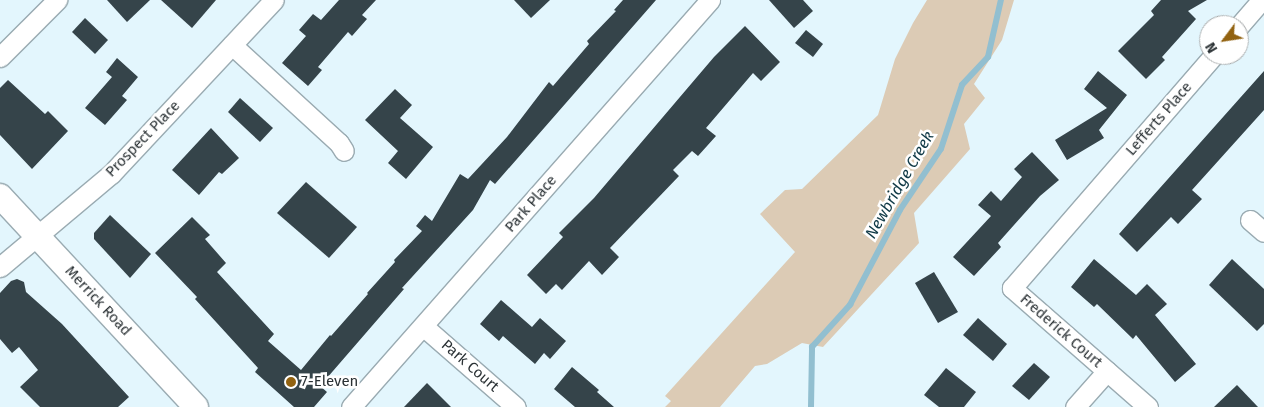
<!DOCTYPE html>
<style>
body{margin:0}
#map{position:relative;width:1264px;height:407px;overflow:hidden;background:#e3f6fd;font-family:"Fira Sans",sans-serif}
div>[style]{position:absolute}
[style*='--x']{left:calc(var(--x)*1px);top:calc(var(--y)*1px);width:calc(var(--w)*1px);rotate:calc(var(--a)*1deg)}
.green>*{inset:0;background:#dccbb5}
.stream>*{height:5.5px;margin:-2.75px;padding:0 2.75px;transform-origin:2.75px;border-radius:2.75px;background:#92bfd0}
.building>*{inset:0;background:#35444a}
.roads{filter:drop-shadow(1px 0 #9aabb2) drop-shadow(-1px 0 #9aabb2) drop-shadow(0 1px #9aabb2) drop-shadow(0 -1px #9aabb2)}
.minor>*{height:19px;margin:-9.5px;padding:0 9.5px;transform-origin:9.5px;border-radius:9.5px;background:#fff}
.major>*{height:24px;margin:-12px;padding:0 12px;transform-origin:12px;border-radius:12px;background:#fff}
.dots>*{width:14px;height:14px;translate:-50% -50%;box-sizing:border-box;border:2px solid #fff;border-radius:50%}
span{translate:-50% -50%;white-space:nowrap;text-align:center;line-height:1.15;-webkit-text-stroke:5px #fff;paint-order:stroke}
.street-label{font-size:15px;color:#2a3134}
.poi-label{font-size:15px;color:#2a3134}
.left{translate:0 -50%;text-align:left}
.water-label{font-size:16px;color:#0f3946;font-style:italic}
.north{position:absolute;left:1199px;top:15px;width:50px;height:50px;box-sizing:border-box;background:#fff;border:1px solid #aaadae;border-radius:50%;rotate:239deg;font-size:14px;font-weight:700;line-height:20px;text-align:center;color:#2a3134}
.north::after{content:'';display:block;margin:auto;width:18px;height:22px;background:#926210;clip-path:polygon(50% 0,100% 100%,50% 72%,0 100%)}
</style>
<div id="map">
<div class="green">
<div style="clip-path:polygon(927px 0,1014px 0,1002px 40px,974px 84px,985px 98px,964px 124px,970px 149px,914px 213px,919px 243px,823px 347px,802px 343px,767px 364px,755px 366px,720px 407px,665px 407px,671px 401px,665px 396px,795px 252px,760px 214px,785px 190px,802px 189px,878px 115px,895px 59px,913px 23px)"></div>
</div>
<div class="stream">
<div style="--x:811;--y:407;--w:60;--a:-89"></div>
<div style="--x:812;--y:347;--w:57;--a:-47.9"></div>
<div style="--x:850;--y:305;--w:107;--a:-62.2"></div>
<div style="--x:900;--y:210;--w:73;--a:-56.1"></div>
<div style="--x:941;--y:149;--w:67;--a:-71.8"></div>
<div style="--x:962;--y:85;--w:38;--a:-47"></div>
<div style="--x:988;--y:57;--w:58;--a:-77.2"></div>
</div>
<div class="building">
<div style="clip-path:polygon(107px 0,150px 0,127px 22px)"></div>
<div style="clip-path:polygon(161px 0,216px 0,192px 28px)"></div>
<div style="clip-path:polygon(339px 0,376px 0,362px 15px,367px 19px,352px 36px,348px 32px,318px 67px,322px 70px,308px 86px,282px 63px,306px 36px,299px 30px,313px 14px,321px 20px)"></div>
<div style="clip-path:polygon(514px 0,550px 0,531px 18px)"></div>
<div style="clip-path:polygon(623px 0,656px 0,495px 184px,490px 180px,473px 210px,402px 288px,404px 289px,320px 386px,327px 392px,314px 407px,294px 407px,255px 372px,258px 368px,195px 299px,197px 297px,155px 253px,192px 217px,210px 235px,205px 239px,226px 263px,217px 272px,274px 334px,268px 341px,301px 370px,330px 335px,331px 336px,368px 294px,367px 293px,395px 262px,394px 260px,422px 231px,416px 226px,425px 215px,432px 221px,460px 174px,468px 179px,507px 137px,549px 82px,553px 86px,589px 44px,587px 41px,616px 11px,614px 10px)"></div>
<div style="clip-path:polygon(769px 0,803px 0,813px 11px,794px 28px)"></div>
<div style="clip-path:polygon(1161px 0,1207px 0,1188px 11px,1196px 19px,1162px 57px,1165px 60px,1146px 79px,1118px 51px,1154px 15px,1151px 11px)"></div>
<div style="clip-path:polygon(85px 18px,108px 40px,95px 54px,72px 32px)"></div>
<div style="clip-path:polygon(745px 26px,780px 62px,761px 81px,753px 73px,706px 128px,716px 136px,698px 156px,692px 151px,673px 170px,679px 176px,610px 248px,619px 257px,602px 275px,589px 261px,562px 290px,556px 284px,546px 294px,527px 275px,563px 237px,559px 233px,594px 198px,714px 57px)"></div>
<div style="clip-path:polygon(806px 30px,823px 44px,813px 57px,795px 43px)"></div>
<div style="clip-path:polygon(117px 58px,138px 77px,122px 96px,127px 100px,105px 125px,85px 108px,112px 77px,106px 72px)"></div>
<div style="clip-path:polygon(1098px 71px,1127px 95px,1099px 130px,1104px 138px,1067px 160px,1055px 140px,1107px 108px,1084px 89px)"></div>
<div style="clip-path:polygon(1264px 71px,1264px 110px,1192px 190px,1202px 199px,1178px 224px,1171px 217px,1137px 252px,1119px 234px)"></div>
<div style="clip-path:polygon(8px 80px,45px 114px,48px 111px,68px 131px,32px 169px,0 135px,0 88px)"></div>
<div style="clip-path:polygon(395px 89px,412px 105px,400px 118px,433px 147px,406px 179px,388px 163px,398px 151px,365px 120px)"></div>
<div style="clip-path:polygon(240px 98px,273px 128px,260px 142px,228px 112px)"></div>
<div style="clip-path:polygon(211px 128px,239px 158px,222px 174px,219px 172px,199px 195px,172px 170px)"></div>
<div style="clip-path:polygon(1032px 152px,1059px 180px,1040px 196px,998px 243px,1001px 247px,974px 276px,953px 257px,991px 216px,978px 205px,991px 191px,1001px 201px,1022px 177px,1014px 169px)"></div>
<div style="clip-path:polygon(306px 182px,357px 227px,329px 258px,277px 213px)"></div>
<div style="clip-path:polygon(110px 215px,151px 254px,130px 278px,94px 239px,94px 233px)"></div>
<div style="clip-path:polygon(1094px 259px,1136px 295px,1147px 284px,1167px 304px,1155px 315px,1196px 364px,1175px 382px,1136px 335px,1133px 339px,1097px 304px,1094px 307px,1071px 287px)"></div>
<div style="clip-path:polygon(1232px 259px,1264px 289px,1264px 324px,1257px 331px,1209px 285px)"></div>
<div style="clip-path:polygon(934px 272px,958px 312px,938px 323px,915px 283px)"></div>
<div style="clip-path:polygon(17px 279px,24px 282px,26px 292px,62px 324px,129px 397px,118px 407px,40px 407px,20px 387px,38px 370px,19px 347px,12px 353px,0 339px,0 293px,11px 281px)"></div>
<div style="clip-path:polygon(501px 300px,532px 327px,540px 318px,566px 341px,550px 359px,544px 353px,535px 364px,503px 336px,499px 341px,480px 324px)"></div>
<div style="clip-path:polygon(978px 318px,1007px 344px,993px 361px,963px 335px)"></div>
<div style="clip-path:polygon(1034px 363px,1050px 377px,1029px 400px,1012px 386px)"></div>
<div style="clip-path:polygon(572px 367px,599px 390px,597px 392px,614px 407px,575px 407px,554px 389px)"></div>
<div style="clip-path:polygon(946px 368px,976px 392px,964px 407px,939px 407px,924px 395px)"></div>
<div style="clip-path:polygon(427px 383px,451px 407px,404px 407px)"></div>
<div style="clip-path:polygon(1237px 385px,1258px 407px,1214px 407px)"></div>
</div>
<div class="roads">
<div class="minor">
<div style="--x:1239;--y:26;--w:35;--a:-49"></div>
<div style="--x:232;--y:45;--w:145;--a:42.5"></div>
<div style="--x:339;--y:143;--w:9;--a:58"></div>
<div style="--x:0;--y:57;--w:81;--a:-45"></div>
<div style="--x:1250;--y:220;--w:18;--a:41"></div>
<div style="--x:0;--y:267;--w:145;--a:-40"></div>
<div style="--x:111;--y:174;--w:238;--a:-46.9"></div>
<div style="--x:423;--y:326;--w:123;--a:41.1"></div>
<div style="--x:351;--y:407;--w:543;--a:-48.59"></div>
<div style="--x:1075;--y:407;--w:48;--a:-48.4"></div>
<div style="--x:1148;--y:407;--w:181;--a:-138.8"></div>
<div style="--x:1012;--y:288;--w:308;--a:-49.1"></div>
</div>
<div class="major">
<div style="--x:0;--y:196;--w:288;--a:47.1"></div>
</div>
</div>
<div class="dots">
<div style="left:291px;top:382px;background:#926210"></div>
</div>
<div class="street-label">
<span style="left:1159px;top:119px;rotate:-49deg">Lefferts Place</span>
<span style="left:143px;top:139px;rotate:-46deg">Prospect Place</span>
<span style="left:531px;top:204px;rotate:-49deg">Park Place</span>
<span style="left:98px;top:301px;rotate:47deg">Merrick Road</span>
<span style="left:1061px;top:331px;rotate:41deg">Frederick Court</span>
<span style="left:470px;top:366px;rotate:41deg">Park Court</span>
</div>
<div class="poi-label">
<span class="left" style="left:301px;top:382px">7-Eleven</span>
</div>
<div class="water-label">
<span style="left:900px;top:185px;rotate:-60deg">Newbridge Creek</span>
</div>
<div class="north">N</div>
</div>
